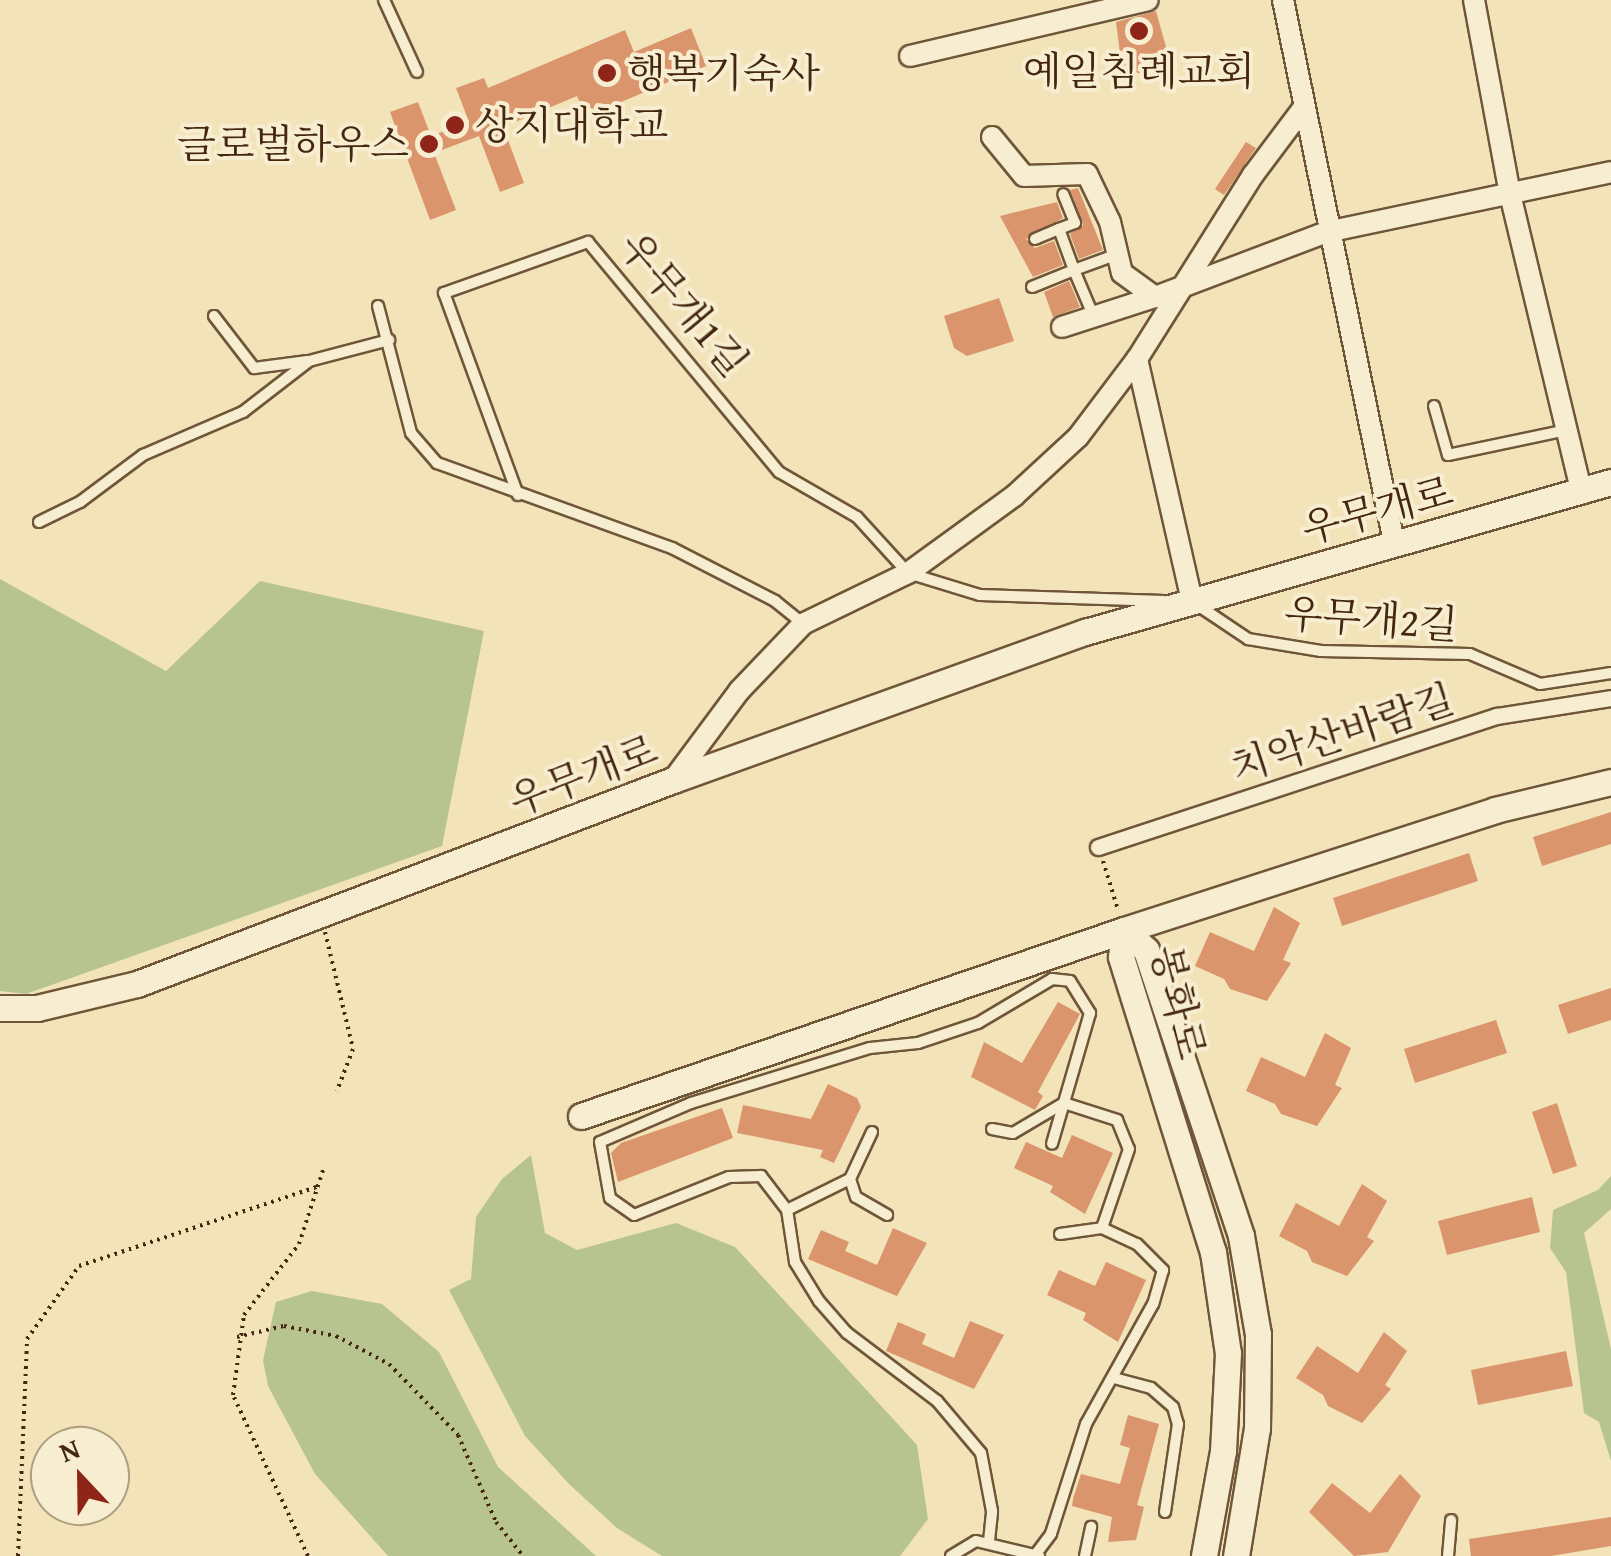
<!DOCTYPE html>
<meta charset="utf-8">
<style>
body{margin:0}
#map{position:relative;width:1611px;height:1556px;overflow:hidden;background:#f2e3b8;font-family:"Gentium Book Plus","Noto Serif KR",serif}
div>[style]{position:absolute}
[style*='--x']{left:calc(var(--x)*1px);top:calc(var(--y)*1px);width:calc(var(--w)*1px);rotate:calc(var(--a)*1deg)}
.green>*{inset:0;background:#b8c490}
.building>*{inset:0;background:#db956c}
.path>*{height:4px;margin-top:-2px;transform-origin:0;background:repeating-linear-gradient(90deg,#45270f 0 2.5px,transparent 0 7.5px)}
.roads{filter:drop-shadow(2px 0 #705639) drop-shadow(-2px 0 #705639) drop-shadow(0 2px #705639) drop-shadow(0 -2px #705639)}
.service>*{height:10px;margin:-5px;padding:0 5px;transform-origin:5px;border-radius:5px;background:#f7edd1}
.pedestrian>*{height:15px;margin:-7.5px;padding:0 7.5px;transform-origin:7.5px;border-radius:7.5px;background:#f7edd1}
.minor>*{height:20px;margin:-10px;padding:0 10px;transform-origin:10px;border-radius:10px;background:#f7edd1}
.tertiary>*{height:25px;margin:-12.5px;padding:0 12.5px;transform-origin:12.5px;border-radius:12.5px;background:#f7edd1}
.dots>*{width:28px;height:28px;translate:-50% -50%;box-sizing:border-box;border:5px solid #f7edd1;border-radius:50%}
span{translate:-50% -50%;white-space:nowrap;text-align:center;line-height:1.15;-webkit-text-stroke:8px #f7edd1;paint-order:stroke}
.poi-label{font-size:40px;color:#45270f}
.left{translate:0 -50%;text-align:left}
.right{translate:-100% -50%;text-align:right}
.street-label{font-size:40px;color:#45270f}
.north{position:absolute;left:30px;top:1426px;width:100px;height:100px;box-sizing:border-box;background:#f7edd1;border:2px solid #b09e83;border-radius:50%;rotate:338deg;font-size:28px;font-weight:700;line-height:40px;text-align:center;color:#45270f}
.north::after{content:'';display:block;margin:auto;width:35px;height:45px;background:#8f2418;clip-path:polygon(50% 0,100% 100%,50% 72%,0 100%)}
</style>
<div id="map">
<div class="green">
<div style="clip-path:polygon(0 579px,166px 671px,260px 581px,484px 631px,442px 846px,26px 994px,0 991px)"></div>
<div style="clip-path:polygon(531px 1155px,545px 1233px,577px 1250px,676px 1223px,735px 1247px,917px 1445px,928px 1519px,900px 1556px,662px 1556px,617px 1528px,570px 1485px,525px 1436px,449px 1290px,471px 1279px,476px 1217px,502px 1179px)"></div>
<div style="clip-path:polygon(1611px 1176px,1611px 1209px,1584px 1233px,1611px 1349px,1611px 1461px,1599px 1422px,1584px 1413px,1566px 1272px,1550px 1248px,1553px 1210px,1598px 1190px)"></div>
<div style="clip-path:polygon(312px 1291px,382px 1304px,439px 1352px,498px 1467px,596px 1556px,388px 1556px,315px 1474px,268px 1386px,263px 1360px,276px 1302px)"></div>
</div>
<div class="building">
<div style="clip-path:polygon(1156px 11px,1166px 47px,1162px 67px,1142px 74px,1122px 68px,1116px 22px)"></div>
<div style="clip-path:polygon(691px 28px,706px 66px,586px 117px,577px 96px,503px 127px,524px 183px,500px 192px,479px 136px,434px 153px,456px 210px,430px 220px,390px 112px,418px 102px,431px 136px,469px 122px,456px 88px,484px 78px,488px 88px,625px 30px,634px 52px)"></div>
<div style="clip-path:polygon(1246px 142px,1256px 148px,1224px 195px,1215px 189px)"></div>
<div style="clip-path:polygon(1078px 188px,1103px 250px,1079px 259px,1070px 234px,1083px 225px,1070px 190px)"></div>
<div style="clip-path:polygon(1057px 202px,1063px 218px,1026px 239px,1035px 248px,1054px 241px,1063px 265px,1033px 277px,1000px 216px)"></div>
<div style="clip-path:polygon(1069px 281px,1080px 307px,1053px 317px,1044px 292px)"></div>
<div style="clip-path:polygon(999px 298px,1014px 341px,967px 356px,954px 348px,944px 316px)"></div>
<div style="clip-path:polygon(1611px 812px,1611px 844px,1542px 866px,1533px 837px)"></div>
<div style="clip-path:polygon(1469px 853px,1478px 881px,1342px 926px,1333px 898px)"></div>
<div style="clip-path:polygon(1274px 907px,1300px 923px,1283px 960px,1291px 963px,1267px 1001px,1230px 989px,1224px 979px,1195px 966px,1210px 932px,1254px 951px)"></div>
<div style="clip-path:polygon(1611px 988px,1611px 1020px,1568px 1034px,1558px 1005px)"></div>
<div style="clip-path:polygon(1058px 1002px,1080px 1014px,1038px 1092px,1043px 1096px,1035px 1110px,971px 1077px,984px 1042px,1022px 1063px)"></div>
<div style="clip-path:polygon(1496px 1020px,1507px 1053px,1415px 1083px,1404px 1049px)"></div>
<div style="clip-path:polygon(1325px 1033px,1351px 1048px,1335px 1085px,1342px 1088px,1317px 1126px,1281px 1114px,1275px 1104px,1246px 1091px,1261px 1057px,1305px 1077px)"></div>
<div style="clip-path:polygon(828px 1084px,857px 1098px,861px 1107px,834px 1163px,820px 1157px,823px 1150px,737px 1133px,743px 1105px,811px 1119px)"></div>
<div style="clip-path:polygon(1557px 1103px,1577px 1166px,1553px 1174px,1532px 1112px)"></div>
<div style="clip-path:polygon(722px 1108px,733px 1138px,618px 1182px,611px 1153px,621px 1143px)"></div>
<div style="clip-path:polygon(1072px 1135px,1113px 1153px,1085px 1214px,1050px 1192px,1053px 1186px,1014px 1168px,1026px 1142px,1062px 1158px)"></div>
<div style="clip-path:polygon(1362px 1184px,1387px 1201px,1367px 1237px,1374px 1241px,1347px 1276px,1312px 1262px,1307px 1251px,1279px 1236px,1296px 1203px,1339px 1226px)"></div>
<div style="clip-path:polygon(1532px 1197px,1540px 1232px,1447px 1255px,1438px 1221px)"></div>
<div style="clip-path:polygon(893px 1228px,927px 1243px,897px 1296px,808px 1259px,821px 1230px,849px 1242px,845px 1251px,877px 1265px)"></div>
<div style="clip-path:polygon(1106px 1262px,1146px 1280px,1118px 1342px,1083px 1320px,1086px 1313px,1047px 1295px,1059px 1270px,1095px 1286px)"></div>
<div style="clip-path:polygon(970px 1321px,1004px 1335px,974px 1389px,886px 1351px,898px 1322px,926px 1334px,922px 1344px,954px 1358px)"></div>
<div style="clip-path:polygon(1384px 1332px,1407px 1351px,1385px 1385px,1391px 1389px,1362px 1423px,1328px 1406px,1323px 1395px,1296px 1378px,1317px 1346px,1358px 1373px)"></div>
<div style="clip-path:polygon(1566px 1351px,1573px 1386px,1478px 1405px,1471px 1370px)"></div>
<div style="clip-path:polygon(1128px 1415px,1159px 1424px,1137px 1505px,1144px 1507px,1136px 1540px,1108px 1542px,1112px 1517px,1072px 1506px,1073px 1499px,1081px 1474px,1120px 1484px,1130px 1448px,1120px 1445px)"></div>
<div style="clip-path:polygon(1400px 1474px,1421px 1496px,1388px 1552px,1354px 1556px,1309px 1512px,1332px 1483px,1370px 1513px)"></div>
<div style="clip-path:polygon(1611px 1517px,1611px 1546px,1551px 1556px,1471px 1556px,1469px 1539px)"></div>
</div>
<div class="path">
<div style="--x:1103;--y:861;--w:51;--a:73"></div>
<div style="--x:325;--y:932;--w:120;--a:76.5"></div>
<div style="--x:353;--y:1049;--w:45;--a:110.9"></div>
<div style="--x:237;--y:1337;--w:48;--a:-13.2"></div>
<div style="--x:284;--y:1326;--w:53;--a:10.9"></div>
<div style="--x:336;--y:1336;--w:60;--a:27.8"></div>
<div style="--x:389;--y:1364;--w:99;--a:45.8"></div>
<div style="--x:458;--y:1435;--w:95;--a:66.4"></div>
<div style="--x:496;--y:1522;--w:43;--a:51.5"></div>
<div style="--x:18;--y:1556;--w:217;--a:-87.6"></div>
<div style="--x:27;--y:1339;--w:90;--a:-54.5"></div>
<div style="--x:79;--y:1266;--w:251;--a:-18.4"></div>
<div style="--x:308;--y:1556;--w:178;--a:-115"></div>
<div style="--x:233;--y:1395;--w:81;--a:-82.2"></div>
<div style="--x:244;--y:1315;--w:90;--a:-52.2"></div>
<div style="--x:299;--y:1244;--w:78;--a:-72"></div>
</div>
<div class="roads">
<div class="service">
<div style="--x:384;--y:0;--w:79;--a:65.4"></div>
<div style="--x:1059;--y:229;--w:17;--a:-21"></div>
<div style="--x:1075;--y:223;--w:31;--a:-112"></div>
<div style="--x:1035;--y:239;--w:26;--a:-23"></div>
<div style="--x:1059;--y:229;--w:44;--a:69.9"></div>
<div style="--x:1074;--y:270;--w:38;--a:-20"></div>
<div style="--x:1032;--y:287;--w:45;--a:-22"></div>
<div style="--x:1074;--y:270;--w:49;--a:67.1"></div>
<div style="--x:378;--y:306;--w:131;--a:75.4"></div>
<div style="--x:411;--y:433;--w:40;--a:49"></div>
<div style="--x:437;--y:463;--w:250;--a:19.9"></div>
<div style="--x:672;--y:548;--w:116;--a:27.2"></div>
<div style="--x:775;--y:601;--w:36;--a:39"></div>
<div style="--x:214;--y:316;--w:66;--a:52.4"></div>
<div style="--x:254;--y:368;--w:54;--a:-7.4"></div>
<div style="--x:1434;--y:406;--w:51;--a:74.1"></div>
<div style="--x:1448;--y:455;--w:122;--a:-11.9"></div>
<div style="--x:518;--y:495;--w:215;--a:-110.1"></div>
<div style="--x:444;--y:293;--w:153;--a:-19.5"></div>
<div style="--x:588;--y:242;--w:299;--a:50.3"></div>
<div style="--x:779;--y:472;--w:90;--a:30"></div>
<div style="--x:857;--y:517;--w:76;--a:47.7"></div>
<div style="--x:908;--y:573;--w:75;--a:17"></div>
<div style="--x:980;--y:595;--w:184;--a:1.9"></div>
<div style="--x:39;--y:522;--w:46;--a:-26"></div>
<div style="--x:80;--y:502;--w:79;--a:-36.7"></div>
<div style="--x:143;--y:455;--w:109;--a:-23.3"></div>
<div style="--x:243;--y:412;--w:83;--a:-37.7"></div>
<div style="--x:309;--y:361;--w:83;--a:-14.7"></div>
<div style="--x:1196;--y:604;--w:63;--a:33.9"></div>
<div style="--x:1248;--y:639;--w:74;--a:9.3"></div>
<div style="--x:1321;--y:651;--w:149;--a:1.2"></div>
<div style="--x:1470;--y:654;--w:76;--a:23.2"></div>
<div style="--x:1540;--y:684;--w:72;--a:-8.8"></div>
<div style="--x:992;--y:1129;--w:21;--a:11"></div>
<div style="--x:1013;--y:1133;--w:59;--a:-30.5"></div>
<div style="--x:1064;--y:1103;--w:56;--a:17.8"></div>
<div style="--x:1117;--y:1120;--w:31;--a:68"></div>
<div style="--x:1129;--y:1149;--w:83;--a:108.9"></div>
<div style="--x:1102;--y:1228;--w:38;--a:25"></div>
<div style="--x:1137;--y:1244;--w:37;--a:45"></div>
<div style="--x:1163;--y:1270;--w:35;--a:106"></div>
<div style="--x:1153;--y:1304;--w:137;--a:119.2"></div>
<div style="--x:1086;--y:1424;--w:115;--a:107.7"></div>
<div style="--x:1051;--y:1534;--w:26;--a:127"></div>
<div style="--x:850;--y:1179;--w:19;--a:72"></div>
<div style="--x:856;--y:1197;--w:36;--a:30"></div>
<div style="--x:787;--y:1210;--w:70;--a:-26.2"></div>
<div style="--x:850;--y:1179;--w:52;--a:-64.9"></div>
<div style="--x:1060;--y:1234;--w:42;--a:-8.1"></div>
<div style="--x:1114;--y:1378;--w:38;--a:15"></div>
<div style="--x:1151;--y:1388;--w:29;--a:41"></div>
<div style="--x:1173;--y:1407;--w:18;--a:74"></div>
<div style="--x:1178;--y:1424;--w:89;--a:98.4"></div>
<div style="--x:989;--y:1541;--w:30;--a:-84"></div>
<div style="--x:992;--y:1511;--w:59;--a:-100.7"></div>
<div style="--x:981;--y:1453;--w:68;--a:-130.2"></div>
<div style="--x:937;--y:1401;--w:113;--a:-142.9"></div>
<div style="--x:847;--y:1333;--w:43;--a:-131.2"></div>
<div style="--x:819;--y:1301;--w:46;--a:-121.6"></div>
<div style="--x:795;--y:1262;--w:53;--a:-98.7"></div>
<div style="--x:787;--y:1210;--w:43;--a:-127.4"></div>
<div style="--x:761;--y:1176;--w:32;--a:178"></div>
<div style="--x:729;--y:1177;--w:102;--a:158.2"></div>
<div style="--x:634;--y:1215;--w:29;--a:-145"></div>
<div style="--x:610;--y:1198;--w:57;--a:-100.1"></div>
<div style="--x:600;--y:1142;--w:99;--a:-23.2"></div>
<div style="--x:691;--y:1103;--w:187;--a:-17.1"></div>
<div style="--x:870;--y:1048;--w:48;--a:-5.9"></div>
<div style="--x:918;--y:1043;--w:63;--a:-18.4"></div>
<div style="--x:978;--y:1023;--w:86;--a:-30.7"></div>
<div style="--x:1052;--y:979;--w:18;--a:6"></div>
<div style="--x:1070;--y:981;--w:38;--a:58"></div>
<div style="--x:1090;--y:1013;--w:136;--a:106.2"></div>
<div style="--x:951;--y:1556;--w:29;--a:-31"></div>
<div style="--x:976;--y:1541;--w:65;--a:13.4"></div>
<div style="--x:1085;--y:1556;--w:30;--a:-78"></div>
<div style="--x:1448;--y:1556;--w:36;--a:-85"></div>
</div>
<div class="pedestrian">
<div style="--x:1098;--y:847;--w:420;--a:-18.2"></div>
<div style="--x:1497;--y:716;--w:115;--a:-9"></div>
</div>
<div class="minor">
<div style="--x:1283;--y:0;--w:553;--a:78.43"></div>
<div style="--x:1474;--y:0;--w:197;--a:79.5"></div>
<div style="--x:1510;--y:194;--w:308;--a:76.5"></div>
<div style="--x:910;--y:56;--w:244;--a:-13.2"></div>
<div style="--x:992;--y:137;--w:50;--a:50.6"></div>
<div style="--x:1024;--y:176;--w:63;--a:-1.8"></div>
<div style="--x:1087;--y:174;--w:53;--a:64.4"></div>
<div style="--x:1110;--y:222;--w:52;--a:76.8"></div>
<div style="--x:1122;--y:273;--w:41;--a:36"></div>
<div style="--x:1155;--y:297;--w:184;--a:-20.7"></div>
<div style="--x:1327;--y:232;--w:290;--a:-11.9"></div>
<div style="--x:1062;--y:327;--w:98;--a:-17.9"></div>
<div style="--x:1137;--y:359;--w:249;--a:77.2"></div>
<div style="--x:673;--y:780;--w:111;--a:-53.4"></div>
<div style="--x:739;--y:691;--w:93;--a:-46.3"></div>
<div style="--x:803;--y:624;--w:117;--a:-25.9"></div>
<div style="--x:908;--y:573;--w:131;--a:-36"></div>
<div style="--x:1014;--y:496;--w:87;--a:-42.7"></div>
<div style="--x:1078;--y:437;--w:98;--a:-52.9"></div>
<div style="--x:1137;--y:359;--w:218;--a:-57.8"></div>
<div style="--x:1253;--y:175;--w:85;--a:-53.1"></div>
</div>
<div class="tertiary">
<div style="--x:1124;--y:930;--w:30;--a:42"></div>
<div style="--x:1146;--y:950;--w:301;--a:71.6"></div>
<div style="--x:1241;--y:1236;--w:99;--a:80.2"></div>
<div style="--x:1258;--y:1334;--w:94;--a:90.6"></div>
<div style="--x:1257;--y:1428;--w:130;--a:99.3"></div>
<div style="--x:1124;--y:930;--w:27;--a:96"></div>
<div style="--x:1121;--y:957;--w:309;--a:72.7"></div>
<div style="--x:1213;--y:1252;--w:102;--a:81.6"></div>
<div style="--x:1228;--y:1353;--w:98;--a:92.9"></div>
<div style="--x:1223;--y:1451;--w:107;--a:100.3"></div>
<div style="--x:0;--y:1008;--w:37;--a:0"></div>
<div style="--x:37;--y:1008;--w:103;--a:-13.5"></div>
<div style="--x:137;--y:984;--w:574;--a:-20.84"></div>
<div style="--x:673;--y:780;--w:438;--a:-19.8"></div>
<div style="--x:1085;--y:632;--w:547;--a:-15.92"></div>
<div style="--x:581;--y:1116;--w:574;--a:-18.91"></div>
<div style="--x:1124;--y:930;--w:390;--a:-17.9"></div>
<div style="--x:1495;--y:810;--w:119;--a:-13.6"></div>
</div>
</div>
<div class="dots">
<div style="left:1139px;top:31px;background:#8f2418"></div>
<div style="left:607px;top:73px;background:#8f2418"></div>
<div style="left:455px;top:125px;background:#8f2418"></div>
<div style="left:429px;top:144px;background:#8f2418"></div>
</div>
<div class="poi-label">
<span style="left:1139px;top:71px">예일침례교회</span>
<span class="left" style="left:627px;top:73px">행복기숙사</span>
<span class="left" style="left:475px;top:125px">상지대학교</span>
<span class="right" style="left:409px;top:144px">글로벌하우스</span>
</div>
<div class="street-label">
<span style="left:684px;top:304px;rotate:50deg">우무개1길</span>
<span style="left:1377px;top:510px;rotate:-15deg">우무개로</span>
<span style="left:1371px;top:619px;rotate:4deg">우무개2길</span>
<span style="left:1342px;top:733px;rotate:-18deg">치악산바람길</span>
<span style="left:583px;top:775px;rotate:-21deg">우무개로</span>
<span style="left:1179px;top:1002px;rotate:76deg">봉화로</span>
</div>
<div class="north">N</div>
</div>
